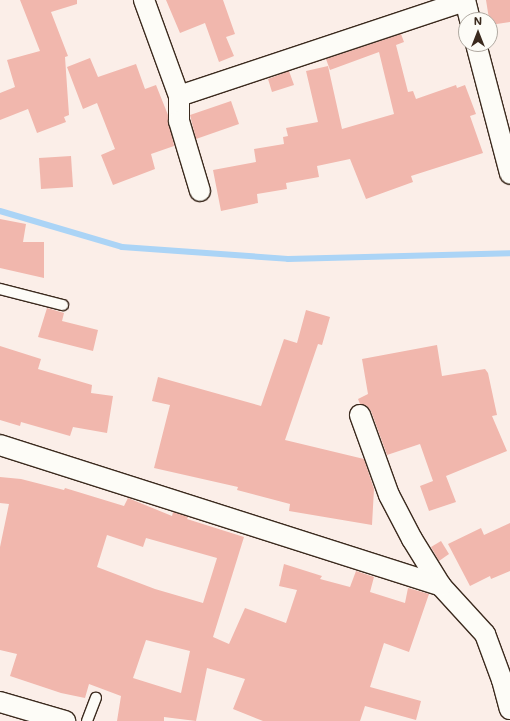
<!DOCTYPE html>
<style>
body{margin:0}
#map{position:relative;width:510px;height:721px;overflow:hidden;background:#fbeee8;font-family:Mali,sans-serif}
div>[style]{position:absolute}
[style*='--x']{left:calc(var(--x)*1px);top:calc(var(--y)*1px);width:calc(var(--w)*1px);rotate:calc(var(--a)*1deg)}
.stream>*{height:6px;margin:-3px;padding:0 3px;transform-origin:3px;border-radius:3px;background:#abd4f6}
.building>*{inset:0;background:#f1b7ad}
.roads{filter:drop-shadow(1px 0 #3b2a1e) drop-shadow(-1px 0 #3b2a1e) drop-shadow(0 1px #3b2a1e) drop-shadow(0 -1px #3b2a1e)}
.service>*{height:10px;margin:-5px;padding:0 5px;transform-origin:5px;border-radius:5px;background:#fdfcf7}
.minor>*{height:20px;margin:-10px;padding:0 10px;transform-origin:10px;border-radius:10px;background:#fdfcf7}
span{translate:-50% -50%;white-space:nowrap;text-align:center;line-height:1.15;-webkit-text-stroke:4px #fdfcf7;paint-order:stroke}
.north{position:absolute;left:458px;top:12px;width:40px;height:40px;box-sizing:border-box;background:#fdfcf7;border:1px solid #afa8a0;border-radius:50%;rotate:0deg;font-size:11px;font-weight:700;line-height:16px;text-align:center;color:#3b2a1e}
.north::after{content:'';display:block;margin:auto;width:14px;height:18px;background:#3b2a1e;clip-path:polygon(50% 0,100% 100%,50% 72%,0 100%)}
</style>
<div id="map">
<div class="stream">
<div style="--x:0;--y:211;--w:127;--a:16.4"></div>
<div style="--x:122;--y:247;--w:166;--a:4.1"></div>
<div style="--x:288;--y:259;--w:222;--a:-1.5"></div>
</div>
<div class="building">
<div style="clip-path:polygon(20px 0,77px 0,77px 4px,51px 12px,68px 56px,65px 57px,69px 115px,64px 117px,66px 122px,37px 133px,28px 109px,0 120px,0 93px,15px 87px,7px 60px,40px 51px)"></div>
<div style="clip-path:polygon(166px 0,223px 0,235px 34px,226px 37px,234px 56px,219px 62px,205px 23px,180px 33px)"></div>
<div style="clip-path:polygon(486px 0,510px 0,510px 22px,490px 25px)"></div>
<div style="clip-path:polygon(401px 34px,404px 42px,396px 45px,408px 92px,413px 91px,416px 99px,456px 85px,457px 88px,465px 85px,476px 114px,470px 116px,483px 153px,411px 176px,413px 182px,366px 199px,350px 159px,317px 166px,319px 177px,286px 183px,287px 189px,257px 194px,258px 203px,221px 211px,213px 170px,256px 162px,254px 149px,284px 144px,283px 137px,288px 136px,286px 128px,318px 122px,306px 71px,328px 66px,342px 129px,394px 114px,379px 52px,330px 70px,326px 59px)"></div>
<div style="clip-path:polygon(90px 58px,98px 77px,136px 64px,145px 89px,156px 85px,168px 115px,174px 146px,151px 154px,155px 169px,113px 185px,101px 155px,115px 149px,97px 103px,83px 109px,67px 67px)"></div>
<div style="clip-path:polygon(289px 71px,294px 85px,272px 92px,268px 79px)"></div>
<div style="clip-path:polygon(231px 101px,239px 124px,196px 139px,190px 115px)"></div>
<div style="clip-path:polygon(71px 156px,73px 187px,41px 189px,39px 158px)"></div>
<div style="clip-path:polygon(0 219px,26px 224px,23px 242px,44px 242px,44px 278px,0 268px)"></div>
<div style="clip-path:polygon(47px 308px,64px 313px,62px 321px,98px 330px,93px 351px,38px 337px)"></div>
<div style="clip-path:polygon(306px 310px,330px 317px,322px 345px,318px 344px,285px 440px,364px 459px,374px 489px,372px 525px,289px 511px,290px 504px,237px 490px,238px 487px,154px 468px,170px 405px,152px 401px,158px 377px,261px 406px,284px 339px,297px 343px)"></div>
<div style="clip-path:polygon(437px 345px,442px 376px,485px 369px,488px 373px,497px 415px,492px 416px,507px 451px,446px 476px,456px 502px,429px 511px,420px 486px,433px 481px,420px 444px,387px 455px,371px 411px,367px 406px,360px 404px,358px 399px,368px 394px,362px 359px)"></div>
<div style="clip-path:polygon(0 346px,41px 359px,38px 369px,92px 385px,91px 393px,113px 396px,107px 433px,73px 427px,70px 436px,21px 422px,20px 426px,0 420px)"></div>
<div style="clip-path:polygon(evenodd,0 477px,21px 479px,64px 490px,65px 488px,124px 506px,128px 498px,172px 516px,173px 512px,188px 517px,187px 519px,244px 537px,213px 637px,229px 644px,245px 608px,286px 623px,297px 590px,279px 586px,284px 564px,322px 576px,320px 579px,350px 587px,356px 571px,374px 577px,370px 592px,405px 603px,408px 588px,429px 594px,409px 652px,384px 643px,370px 687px,421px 701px,416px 720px,365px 706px,360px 721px,263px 721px,233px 709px,245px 679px,207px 668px,196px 721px,164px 717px,164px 721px,117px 721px,121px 696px,89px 684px,85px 698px,61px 693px,10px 676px,17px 654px,0 650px,0 547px,9px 504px,0 503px,0 477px,107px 535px,143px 547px,146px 538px,217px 558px,203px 603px,155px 589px,97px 567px,107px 535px,0 477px,146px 640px,190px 651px,181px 693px,133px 678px,146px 640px)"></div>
<div style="clip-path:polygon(510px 523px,510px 571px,491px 579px,490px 576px,470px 586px,448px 544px,481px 528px,484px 535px)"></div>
<div style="clip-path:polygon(441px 541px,449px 554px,439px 561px,431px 547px)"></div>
</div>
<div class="roads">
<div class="service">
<div style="--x:0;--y:289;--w:65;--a:14.3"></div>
<div style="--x:87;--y:721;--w:25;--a:-69"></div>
</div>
<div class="minor">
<div style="--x:144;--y:0;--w:102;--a:70"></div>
<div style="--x:179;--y:96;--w:301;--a:-18.4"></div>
<div style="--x:465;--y:0;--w:21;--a:76"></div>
<div style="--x:476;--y:44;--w:134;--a:75.3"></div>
<div style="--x:179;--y:96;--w:25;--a:90"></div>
<div style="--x:179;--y:121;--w:73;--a:73.3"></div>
<div style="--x:360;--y:415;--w:85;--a:70.1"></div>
<div style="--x:389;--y:495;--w:50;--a:62.4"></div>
<div style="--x:412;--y:539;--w:55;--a:58.3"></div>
<div style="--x:441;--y:586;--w:65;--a:47.5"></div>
<div style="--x:485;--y:634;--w:49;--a:69.7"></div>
<div style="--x:502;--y:680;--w:30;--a:75"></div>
<div style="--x:0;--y:445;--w:463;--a:17.7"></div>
<div style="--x:0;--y:702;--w:68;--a:16.3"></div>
</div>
</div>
<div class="north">N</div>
</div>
